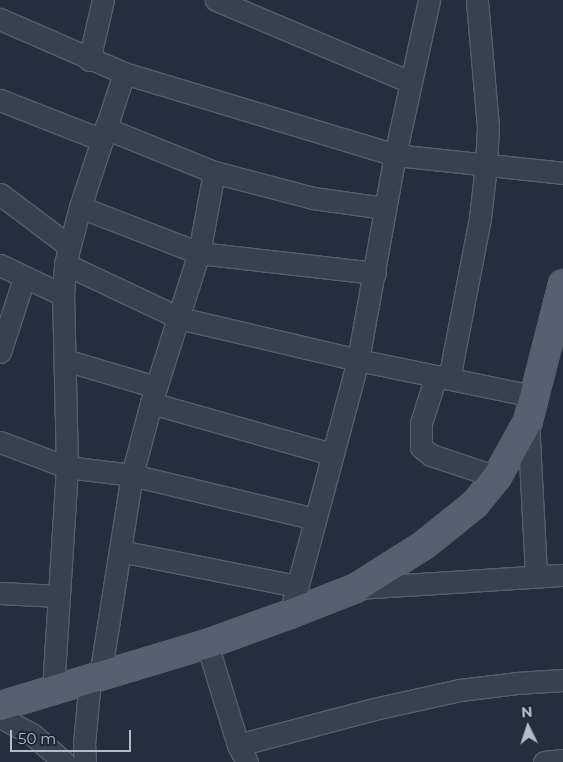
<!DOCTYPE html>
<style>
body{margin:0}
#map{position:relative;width:563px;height:762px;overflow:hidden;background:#242f3e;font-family:Montserrat,sans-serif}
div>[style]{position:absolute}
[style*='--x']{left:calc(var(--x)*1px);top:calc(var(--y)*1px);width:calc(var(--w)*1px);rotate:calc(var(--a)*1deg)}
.roads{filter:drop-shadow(1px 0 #565f6c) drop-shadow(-1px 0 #565f6c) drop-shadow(0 1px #565f6c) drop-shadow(0 -1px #565f6c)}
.minor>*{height:21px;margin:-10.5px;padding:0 10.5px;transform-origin:10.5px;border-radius:10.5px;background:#38414e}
.major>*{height:28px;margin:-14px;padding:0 14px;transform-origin:14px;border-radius:14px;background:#56606e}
span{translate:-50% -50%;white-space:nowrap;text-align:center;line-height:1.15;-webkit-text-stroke:5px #1d2633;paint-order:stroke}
.north{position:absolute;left:503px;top:702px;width:50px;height:50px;-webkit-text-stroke:4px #1d2633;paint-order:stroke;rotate:356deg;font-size:14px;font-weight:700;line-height:20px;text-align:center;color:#b4bcc9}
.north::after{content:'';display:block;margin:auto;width:18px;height:22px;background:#b4bcc9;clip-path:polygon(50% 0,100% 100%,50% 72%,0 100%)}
.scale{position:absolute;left:10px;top:730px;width:121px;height:22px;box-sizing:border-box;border:2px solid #b4bcc9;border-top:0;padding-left:6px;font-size:15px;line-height:18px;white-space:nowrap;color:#b4bcc9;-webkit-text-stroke:4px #1d2633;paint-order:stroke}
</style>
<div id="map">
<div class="roads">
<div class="minor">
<div style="--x:216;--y:0;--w:211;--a:22.9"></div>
<div style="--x:0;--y:19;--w:135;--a:23.5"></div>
<div style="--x:124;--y:73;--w:283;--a:16.8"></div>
<div style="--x:395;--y:155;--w:169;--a:6.1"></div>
<div style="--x:89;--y:60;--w:62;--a:-76.9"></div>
<div style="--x:0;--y:100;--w:110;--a:21.4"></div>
<div style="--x:105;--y:128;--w:118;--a:22"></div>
<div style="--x:214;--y:172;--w:102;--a:14.7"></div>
<div style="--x:313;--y:198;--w:73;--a:7.9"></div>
<div style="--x:0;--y:194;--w:86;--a:37"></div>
<div style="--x:80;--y:207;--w:128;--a:21.1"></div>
<div style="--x:199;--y:253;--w:177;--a:6.5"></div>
<div style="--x:65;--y:264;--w:126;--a:25.3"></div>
<div style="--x:179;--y:318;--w:184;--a:13.2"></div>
<div style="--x:358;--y:360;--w:180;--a:11.6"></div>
<div style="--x:0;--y:265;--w:70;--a:25.5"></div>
<div style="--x:0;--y:352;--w:78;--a:-72"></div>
<div style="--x:65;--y:360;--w:95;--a:16.5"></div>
<div style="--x:436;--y:376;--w:49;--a:107.7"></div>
<div style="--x:421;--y:423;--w:24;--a:90"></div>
<div style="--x:421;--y:447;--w:13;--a:39"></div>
<div style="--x:431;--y:455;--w:70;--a:18.4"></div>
<div style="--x:449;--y:379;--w:164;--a:-79.1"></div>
<div style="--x:480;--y:218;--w:53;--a:-83.5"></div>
<div style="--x:486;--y:165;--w:38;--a:-87"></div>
<div style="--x:488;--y:127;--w:127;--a:-95"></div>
<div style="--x:151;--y:403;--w:187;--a:15.8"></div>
<div style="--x:528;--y:421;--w:154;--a:87"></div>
<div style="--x:0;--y:442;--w:72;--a:20.5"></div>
<div style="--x:67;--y:467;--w:65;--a:7"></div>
<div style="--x:132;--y:475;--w:188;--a:13.5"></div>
<div style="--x:120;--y:551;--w:180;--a:11.2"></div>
<div style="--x:356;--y:588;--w:207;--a:-3.6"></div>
<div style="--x:0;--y:593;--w:59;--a:2.9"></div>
<div style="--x:290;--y:614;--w:263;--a:-75"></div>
<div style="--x:358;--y:360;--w:208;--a:-79.8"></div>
<div style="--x:395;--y:155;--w:159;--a:-77.6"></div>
<div style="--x:207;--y:644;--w:106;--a:72.9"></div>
<div style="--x:238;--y:745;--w:19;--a:62"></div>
<div style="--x:100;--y:676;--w:204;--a:-81"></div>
<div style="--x:132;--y:475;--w:74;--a:-75.2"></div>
<div style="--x:151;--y:403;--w:157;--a:-72.3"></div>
<div style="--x:199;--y:253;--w:82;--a:-79.5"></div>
<div style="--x:53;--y:690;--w:223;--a:-86.4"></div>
<div style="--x:67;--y:467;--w:172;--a:-91.3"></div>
<div style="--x:63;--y:295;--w:31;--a:-86"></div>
<div style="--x:65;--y:264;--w:59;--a:-75.3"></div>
<div style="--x:80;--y:207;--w:141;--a:-71.8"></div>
<div style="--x:0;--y:717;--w:36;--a:28"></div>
<div style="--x:32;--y:734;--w:43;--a:41.2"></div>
<div style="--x:238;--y:745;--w:141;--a:-14.8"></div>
<div style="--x:374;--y:709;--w:88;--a:-12.5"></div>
<div style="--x:460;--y:690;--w:57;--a:-7"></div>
<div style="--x:517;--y:683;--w:46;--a:-3.7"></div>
<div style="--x:85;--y:762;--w:18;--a:-93"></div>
<div style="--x:84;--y:744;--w:65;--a:-84.7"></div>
<div style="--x:544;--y:762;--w:19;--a:-6"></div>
</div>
<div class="major">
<div style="--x:0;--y:706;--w:216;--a:-16.7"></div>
<div style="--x:207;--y:644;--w:88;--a:-19.9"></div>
<div style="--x:290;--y:614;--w:71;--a:-21.5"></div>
<div style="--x:356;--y:588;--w:80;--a:-32.3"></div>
<div style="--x:424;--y:545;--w:65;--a:-38.8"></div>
<div style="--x:475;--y:504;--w:35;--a:-51"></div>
<div style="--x:497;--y:477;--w:64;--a:-61"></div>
<div style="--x:528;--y:421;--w:141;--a:-75.7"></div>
</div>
</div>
<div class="north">N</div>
<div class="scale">50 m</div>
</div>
